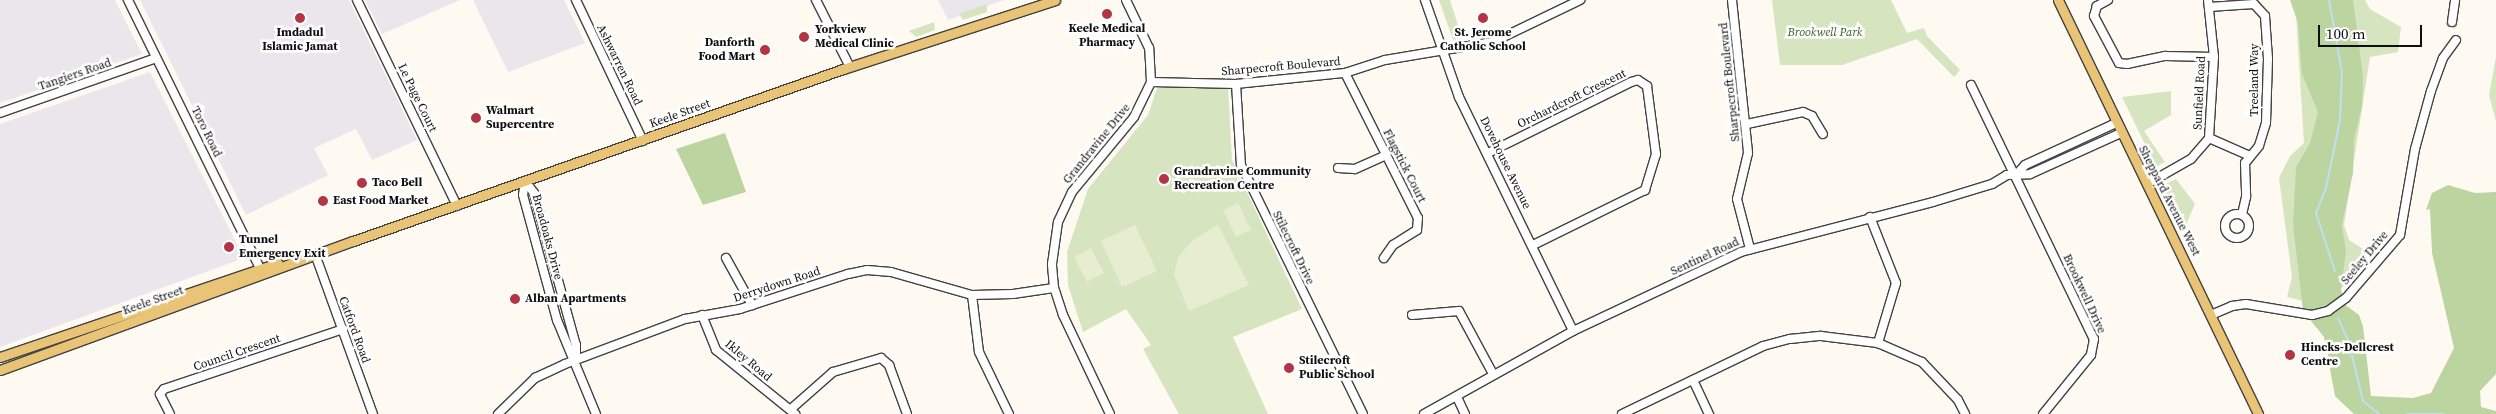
<!DOCTYPE html>
<style>
body{margin:0}
#map{position:relative;width:2496px;height:414px;overflow:hidden;background:#fefaf2;font-family:"Source Serif 4",serif}
div>[style]{position:absolute}
[style*='--x']{left:calc(var(--x)*1px);top:calc(var(--y)*1px);width:calc(var(--w)*1px);rotate:calc(var(--a)*1deg)}
.industrial>*{inset:0;background:#ebe5ec}
.green>*{inset:0;background:#d6e5bf}
.forest>*{inset:0;background:#bcd4a0}
.pitch>*{inset:0;background:#e6edd0}
.stream>*{height:2px;margin:-1px;padding:0 1px;transform-origin:1px;border-radius:1px;background:#bce1f0}
.roads{filter:drop-shadow(1px 0 #424242) drop-shadow(-1px 0 #424242) drop-shadow(0 1px #424242) drop-shadow(0 -1px #424242)}
.minor>*{height:8px;margin:-4px;padding:0 4px;transform-origin:4px;border-radius:4px;background:#fff}
.minor>.ring{margin:-4px;padding:0;box-sizing:content-box;background:none;border:8px solid #fff;border-radius:50%}
.major>*{height:9px;margin:-4.5px;padding:0 4.5px;transform-origin:4.5px;border-radius:4.5px;background:#eac476}
.dots>*{width:14px;height:14px;translate:-50% -50%;box-sizing:border-box;border:2px solid #fff;border-radius:50%}
span{translate:-50% -50%;white-space:nowrap;text-align:center;line-height:1.15;-webkit-text-stroke:5px #fff;paint-order:stroke}
.poi-label{font-size:12px;color:#0f0f0f;font-weight:700}
.left{translate:0 -50%;text-align:left}
.right{translate:-100% -50%;text-align:right}
.park-label{font-size:12px;color:#376026;font-style:italic}
.street-label{font-size:12px;color:#0f0f0f}
.scale{position:absolute;left:2318px;top:25px;width:104px;height:22px;box-sizing:border-box;border:2px solid #0f0f0f;border-top:0;padding-left:6px;font-size:15px;line-height:18px;white-space:nowrap;color:#0f0f0f;-webkit-text-stroke:4px #fff;paint-order:stroke}
</style>
<div id="map">
<div class="industrial">
<div style="clip-path:polygon(0 0,115px 0,142px 54px,0 103px)"></div>
<div style="clip-path:polygon(140px 0,349px 0,417px 140px,372px 160px,356px 129px,314px 148px,328px 175px,246px 215px)"></div>
<div style="clip-path:polygon(365px 0,460px 0,382px 34px)"></div>
<div style="clip-path:polygon(473px 0,564px 0,585px 43px,508px 72px)"></div>
<div style="clip-path:polygon(938px 0,1004px 0,948px 20px)"></div>
<div style="clip-path:polygon(150px 72px,244px 258px,0 347px,0 124px)"></div>
</div>
<div class="green">
<div style="clip-path:polygon(1439px 0,1450px 0,1462px 38px,1453px 40px)"></div>
<div style="clip-path:polygon(1772px 0,1891px 0,1907px 33px,1924px 28px,1927px 36px,1960px 70px,1954px 77px,1917px 39px,1842px 65px,1780px 65px)"></div>
<div style="clip-path:polygon(2292px 0,2365px 0,2370px 9px,2401px 27px,2398px 52px,2370px 57px,2344px 225px,2349px 240px,2371px 254px,2333px 298px,2312px 303px,2287px 297px,2292px 277px,2279px 178px,2290px 156px,2304px 143px,2296px 15px)"></div>
<div style="clip-path:polygon(987px 4px,987px 12px,963px 20px,959px 14px)"></div>
<div style="clip-path:polygon(934px 22px,935px 30px,916px 37px,909px 31px)"></div>
<div style="clip-path:polygon(2496px 57px,2496px 121px,2489px 95px)"></div>
<div style="clip-path:polygon(1228px 86px,1232px 160px,1302px 309px,1233px 337px,1268px 414px,1179px 414px,1143px 349px,1151px 345px,1126px 309px,1083px 332px,1068px 285px,1067px 252px,1088px 189px,1148px 115px,1157px 88px)"></div>
<div style="clip-path:polygon(2171px 91px,2171px 115px,2144px 131px,2165px 162px,2156px 167px,2122px 97px)"></div>
<div style="clip-path:polygon(2176px 179px,2195px 204px,2185px 227px,2161px 186px)"></div>
</div>
<div class="forest">
<div style="clip-path:polygon(2290px 0,2353px 0,2363px 76px,2362px 106px,2354px 140px,2353px 173px,2342px 225px,2346px 252px,2341px 288px,2344px 304px,2359px 315px,2363px 326px,2371px 396px,2413px 398px,2431px 393px,2454px 348px,2432px 253px,2430px 209px,2426px 210px,2432px 193px,2448px 185px,2475px 193px,2496px 192px,2496px 374px,2480px 391px,2481px 407px,2496px 411px,2496px 414px,2354px 414px,2335px 396px,2324px 337px,2303px 311px,2293px 224px,2296px 167px,2310px 143px,2318px 112px,2302px 74px,2298px 23px)"></div>
<div style="clip-path:polygon(725px 133px,746px 192px,703px 205px,676px 149px)"></div>
</div>
<div class="pitch">
<div style="clip-path:polygon(1238px 203px,1251px 230px,1236px 237px,1223px 210px)"></div>
<div style="clip-path:polygon(1135px 225px,1157px 271px,1122px 287px,1101px 241px)"></div>
<div style="clip-path:polygon(1218px 225px,1249px 285px,1189px 311px,1174px 275px,1178px 257px,1193px 240px)"></div>
<div style="clip-path:polygon(1091px 248px,1104px 273px,1087px 282px,1074px 257px)"></div>
</div>
<div class="stream">
<div style="--x:2329;--y:0;--w:73;--a:79.8"></div>
<div style="--x:2342;--y:72;--w:48;--a:92.4"></div>
<div style="--x:2340;--y:120;--w:69;--a:101.6"></div>
<div style="--x:2326;--y:188;--w:27;--a:112"></div>
<div style="--x:2316;--y:213;--w:61;--a:71.9"></div>
<div style="--x:2338;--y:318;--w:27;--a:66"></div>
<div style="--x:2349;--y:343;--w:60;--a:76.4"></div>
<div style="--x:2363;--y:401;--w:21;--a:39"></div>
<div style="--x:2407;--y:414;--w:36;--a:0"></div>
</div>
<div class="roads">
<div class="minor">
<div style="--x:128;--y:0;--w:305;--a:63.8"></div>
<div style="--x:357;--y:0;--w:229;--a:64.1"></div>
<div style="--x:576;--y:0;--w:156;--a:64.6"></div>
<div style="--x:816;--y:0;--w:75;--a:63.1"></div>
<div style="--x:1425;--y:0;--w:103;--a:70.7"></div>
<div style="--x:1459;--y:97;--w:260;--a:64"></div>
<div style="--x:1732;--y:0;--w:154;--a:84"></div>
<div style="--x:1748;--y:153;--w:47;--a:103.4"></div>
<div style="--x:1737;--y:199;--w:52;--a:75.4"></div>
<div style="--x:2108;--y:0;--w:13;--a:151"></div>
<div style="--x:2097;--y:6;--w:10;--a:107"></div>
<div style="--x:2094;--y:16;--w:53;--a:62"></div>
<div style="--x:2119;--y:63;--w:8;--a:7"></div>
<div style="--x:2127;--y:64;--w:39;--a:-12"></div>
<div style="--x:2165;--y:56;--w:49;--a:1.2"></div>
<div style="--x:2209;--y:7;--w:45;--a:-3.8"></div>
<div style="--x:2254;--y:4;--w:16;--a:47"></div>
<div style="--x:2265;--y:16;--w:43;--a:86"></div>
<div style="--x:2268;--y:59;--w:64;--a:91.8"></div>
<div style="--x:2266;--y:123;--w:24;--a:107"></div>
<div style="--x:2259;--y:146;--w:22;--a:129"></div>
<div style="--x:2245;--y:163;--w:34;--a:88"></div>
<div style="--x:2246;--y:197;--w:18;--a:103"></div>
<div style="--x:2452;--y:22;--w:22;--a:-82"></div>
<div style="--x:1345;--y:73;--w:162;--a:63.3"></div>
<div style="--x:1418;--y:218;--w:12;--a:95"></div>
<div style="--x:1417;--y:230;--w:28;--a:148"></div>
<div style="--x:1393;--y:245;--w:16;--a:125"></div>
<div style="--x:1151;--y:82;--w:85;--a:1.3"></div>
<div style="--x:1236;--y:84;--w:110;--a:-5.8"></div>
<div style="--x:1345;--y:73;--w:42;--a:-18"></div>
<div style="--x:1385;--y:60;--w:109;--a:-9.5"></div>
<div style="--x:1493;--y:42;--w:97;--a:-25.8"></div>
<div style="--x:1236;--y:84;--w:81;--a:86.5"></div>
<div style="--x:1241;--y:165;--w:277;--a:63.9"></div>
<div style="--x:1971;--y:85;--w:282;--a:64.2"></div>
<div style="--x:2094;--y:339;--w:16;--a:101"></div>
<div style="--x:2091;--y:355;--w:76;--a:129.1"></div>
<div style="--x:0;--y:113;--w:165;--a:-19.4"></div>
<div style="--x:1747;--y:124;--w:57;--a:-12.1"></div>
<div style="--x:1803;--y:112;--w:10;--a:24"></div>
<div style="--x:1812;--y:116;--w:21;--a:59"></div>
<div style="--x:2209;--y:138;--w:45;--a:23.7"></div>
<div style="--x:1488;--y:153;--w:160;--a:-26.4"></div>
<div style="--x:1631;--y:82;--w:7;--a:-16"></div>
<div style="--x:1638;--y:80;--w:11;--a:34"></div>
<div style="--x:1647;--y:86;--w:69;--a:82.5"></div>
<div style="--x:1656;--y:154;--w:38;--a:107"></div>
<div style="--x:1645;--y:190;--w:125;--a:153.8"></div>
<div style="--x:1338;--y:168;--w:17;--a:3"></div>
<div style="--x:1355;--y:169;--w:34;--a:-24"></div>
<div style="--x:2016;--y:175;--w:13;--a:-48"></div>
<div style="--x:2025;--y:165;--w:100;--a:-24.8"></div>
<div style="--x:525;--y:181;--w:14;--a:98"></div>
<div style="--x:523;--y:195;--w:130;--a:74.8"></div>
<div style="--x:557;--y:320;--w:102;--a:67.5"></div>
<div style="--x:525;--y:181;--w:15;--a:53"></div>
<div style="--x:534;--y:193;--w:158;--a:74.6"></div>
<div style="--x:576;--y:345;--w:15;--a:90"></div>
<div style="--x:2147;--y:184;--w:51;--a:-29.6"></div>
<div style="--x:2191;--y:159;--w:28;--a:-49"></div>
<div style="--x:2209;--y:138;--w:81;--a:-86.5"></div>
<div style="--x:2214;--y:57;--w:57;--a:-96"></div>
<div class="ring" style="left:2225px;top:214px;width:16px;height:16px"></div>
<div style="--x:1870;--y:217;--w:71;--a:68.5"></div>
<div style="--x:1896;--y:283;--w:63;--a:106.7"></div>
<div style="--x:315;--y:254;--w:170;--a:70.1"></div>
<div style="--x:726;--y:258;--w:54;--a:61"></div>
<div style="--x:972;--y:295;--w:57;--a:83"></div>
<div style="--x:979;--y:352;--w:69;--a:64.2"></div>
<div style="--x:702;--y:315;--w:38;--a:68"></div>
<div style="--x:716;--y:350;--w:102;--a:39"></div>
<div style="--x:1412;--y:315;--w:47;--a:-4.9"></div>
<div style="--x:1459;--y:311;--w:72;--a:61.6"></div>
<div style="--x:2211;--y:315;--w:23;--a:-23"></div>
<div style="--x:2232;--y:306;--w:14;--a:-8"></div>
<div style="--x:2246;--y:304;--w:67;--a:9.5"></div>
<div style="--x:2312;--y:315;--w:16;--a:-14"></div>
<div style="--x:2328;--y:311;--w:22;--a:-36"></div>
<div style="--x:2346;--y:298;--w:83;--a:-49.4"></div>
<div style="--x:2400;--y:235;--w:87;--a:-80.1"></div>
<div style="--x:2415;--y:149;--w:60;--a:-74.6"></div>
<div style="--x:2431;--y:91;--w:35;--a:-70"></div>
<div style="--x:2443;--y:58;--w:22;--a:-54"></div>
<div style="--x:1693;--y:380;--w:38;--a:65"></div>
<div style="--x:1457;--y:397;--w:19;--a:65"></div>
<div style="--x:791;--y:409;--w:56;--a:-41.4"></div>
<div style="--x:833;--y:372;--w:50;--a:-16.3"></div>
<div style="--x:881;--y:358;--w:11;--a:41"></div>
<div style="--x:889;--y:365;--w:52;--a:69.8"></div>
<div style="--x:170;--y:414;--w:22;--a:-117"></div>
<div style="--x:160;--y:394;--w:6;--a:-51"></div>
<div style="--x:164;--y:389;--w:189;--a:-18.5"></div>
<div style="--x:498;--y:414;--w:52;--a:-44.2"></div>
<div style="--x:535;--y:378;--w:33;--a:-25"></div>
<div style="--x:565;--y:364;--w:128;--a:-20.6"></div>
<div style="--x:685;--y:319;--w:56;--a:-10.3"></div>
<div style="--x:740;--y:309;--w:114;--a:-18"></div>
<div style="--x:848;--y:274;--w:19;--a:-12"></div>
<div style="--x:867;--y:270;--w:24;--a:5"></div>
<div style="--x:891;--y:272;--w:84;--a:15.9"></div>
<div style="--x:972;--y:295;--w:41;--a:-1.4"></div>
<div style="--x:1013;--y:294;--w:41;--a:-8.3"></div>
<div style="--x:1110;--y:414;--w:110;--a:-115.4"></div>
<div style="--x:1063;--y:315;--w:28;--a:-108"></div>
<div style="--x:1054;--y:288;--w:24;--a:-95"></div>
<div style="--x:1052;--y:264;--w:42;--a:-81.9"></div>
<div style="--x:1058;--y:222;--w:33;--a:-65"></div>
<div style="--x:1072;--y:192;--w:97;--a:-50.4"></div>
<div style="--x:1134;--y:117;--w:39;--a:-64"></div>
<div style="--x:1151;--y:82;--w:34;--a:-93"></div>
<div style="--x:1149;--y:48;--w:53;--a:-115.6"></div>
<div style="--x:1424;--y:414;--w:171;--a:-29.1"></div>
<div style="--x:1573;--y:331;--w:186;--a:-25.2"></div>
<div style="--x:1741;--y:252;--w:198;--a:-14.6"></div>
<div style="--x:1933;--y:202;--w:62;--a:-17"></div>
<div style="--x:1992;--y:184;--w:17;--a:-31"></div>
<div style="--x:2007;--y:175;--w:23;--a:-2"></div>
<div style="--x:2030;--y:174;--w:100;--a:-24.3"></div>
<div style="--x:1622;--y:414;--w:157;--a:-25.7"></div>
<div style="--x:1763;--y:346;--w:28;--a:-15"></div>
<div style="--x:1790;--y:339;--w:31;--a:-6"></div>
<div style="--x:1821;--y:336;--w:57;--a:7"></div>
<div style="--x:1878;--y:343;--w:48;--a:23.4"></div>
<div style="--x:1922;--y:362;--w:52;--a:46.5"></div>
<div style="--x:1958;--y:400;--w:16;--a:63"></div>
</div>
<div class="major">
<div style="--x:2058;--y:0;--w:460;--a:64.2"></div>
<div style="--x:0;--y:357;--w:293;--a:-18.7"></div>
<div style="--x:0;--y:370;--w:376;--a:-20.1"></div>
<div style="--x:353;--y:241;--w:519;--a:-19.34"></div>
<div style="--x:843;--y:69;--w:223;--a:-18"></div>
</div>
</div>
<div class="dots">
<div style="left:1107px;top:14px;background:#b13545"></div>
<div style="left:300px;top:18px;background:#b13545"></div>
<div style="left:1483px;top:18px;background:#b13545"></div>
<div style="left:804px;top:37px;background:#b13545"></div>
<div style="left:765px;top:50px;background:#b13545"></div>
<div style="left:476px;top:118px;background:#b13545"></div>
<div style="left:1164px;top:179px;background:#b13545"></div>
<div style="left:362px;top:183px;background:#b13545"></div>
<div style="left:323px;top:201px;background:#b13545"></div>
<div style="left:229px;top:247px;background:#b13545"></div>
<div style="left:515px;top:299px;background:#b13545"></div>
<div style="left:2290px;top:355px;background:#b13545"></div>
<div style="left:1289px;top:368px;background:#b13545"></div>
</div>
<div class="poi-label">
<span style="left:1107px;top:36px">Keele Medical<br>Pharmacy</span>
<span class="left" style="left:815px;top:37px">Yorkview<br>Medical Clinic</span>
<span style="left:300px;top:40px">Imdadul<br>Islamic Jamat</span>
<span style="left:1483px;top:40px">St. Jerome<br>Catholic School</span>
<span class="right" style="left:755px;top:50px">Danforth<br>Food Mart</span>
<span class="left" style="left:486px;top:118px">Walmart<br>Supercentre</span>
<span class="left" style="left:1174px;top:179px">Grandravine Community<br>Recreation Centre</span>
<span class="left" style="left:372px;top:183px">Taco Bell</span>
<span class="left" style="left:333px;top:201px">East Food Market</span>
<span class="left" style="left:239px;top:247px">Tunnel<br>Emergency Exit</span>
<span class="left" style="left:525px;top:299px">Alban Apartments</span>
<span class="left" style="left:2301px;top:355px">Hincks-Dellcrest<br>Centre</span>
<span class="left" style="left:1299px;top:368px">Stilecroft<br>Public School</span>
</div>
<div class="park-label">
<span style="left:1825px;top:33px">Brookwell Park</span>
</div>
<div class="street-label">
<span style="left:619px;top:65px;rotate:64deg">Ashwarren Road</span>
<span style="left:1281px;top:67px;rotate:-5deg">Sharpecroft Boulevard</span>
<span style="left:75px;top:75px;rotate:-19deg">Tangiers Road</span>
<span style="left:2255px;top:80px;rotate:-90deg">Treeland Way</span>
<span style="left:1730px;top:82px;rotate:-96deg">Sharpecroft Boulevard</span>
<span style="left:2200px;top:93px;rotate:-87deg">Sunfield Road</span>
<span style="left:417px;top:98px;rotate:64deg">Le Page Court</span>
<span style="left:1572px;top:99px;rotate:-26deg">Orchardcroft Crescent</span>
<span style="left:680px;top:114px;rotate:-20deg">Keele Street</span>
<span style="left:206px;top:132px;rotate:64deg">Toro Road</span>
<span style="left:1097px;top:144px;rotate:-51deg">Grandravine Drive</span>
<span style="left:1505px;top:163px;rotate:64deg">Dovehouse Avenue</span>
<span style="left:1404px;top:166px;rotate:63deg">Flagstick Court</span>
<span style="left:2169px;top:201px;rotate:63deg">Sheppard Avenue West</span>
<span style="left:547px;top:237px;rotate:75deg">Broadoaks Drive</span>
<span style="left:1293px;top:248px;rotate:64deg">Stilecroft Drive</span>
<span style="left:1705px;top:257px;rotate:-25deg">Sentinel Road</span>
<span style="left:2365px;top:258px;rotate:-50deg">Seeley Drive</span>
<span style="left:777px;top:285px;rotate:-18deg">Derrydown Road</span>
<span style="left:2084px;top:294px;rotate:65deg">Brookwell Drive</span>
<span style="left:153px;top:301px;rotate:-20deg">Keele Street</span>
<span style="left:354px;top:330px;rotate:70deg">Catford Road</span>
<span style="left:237px;top:353px;rotate:-19deg">Council Crescent</span>
<span style="left:748px;top:361px;rotate:40deg">Ikley Road</span>
</div>
<div class="scale">100 m</div>
</div>
